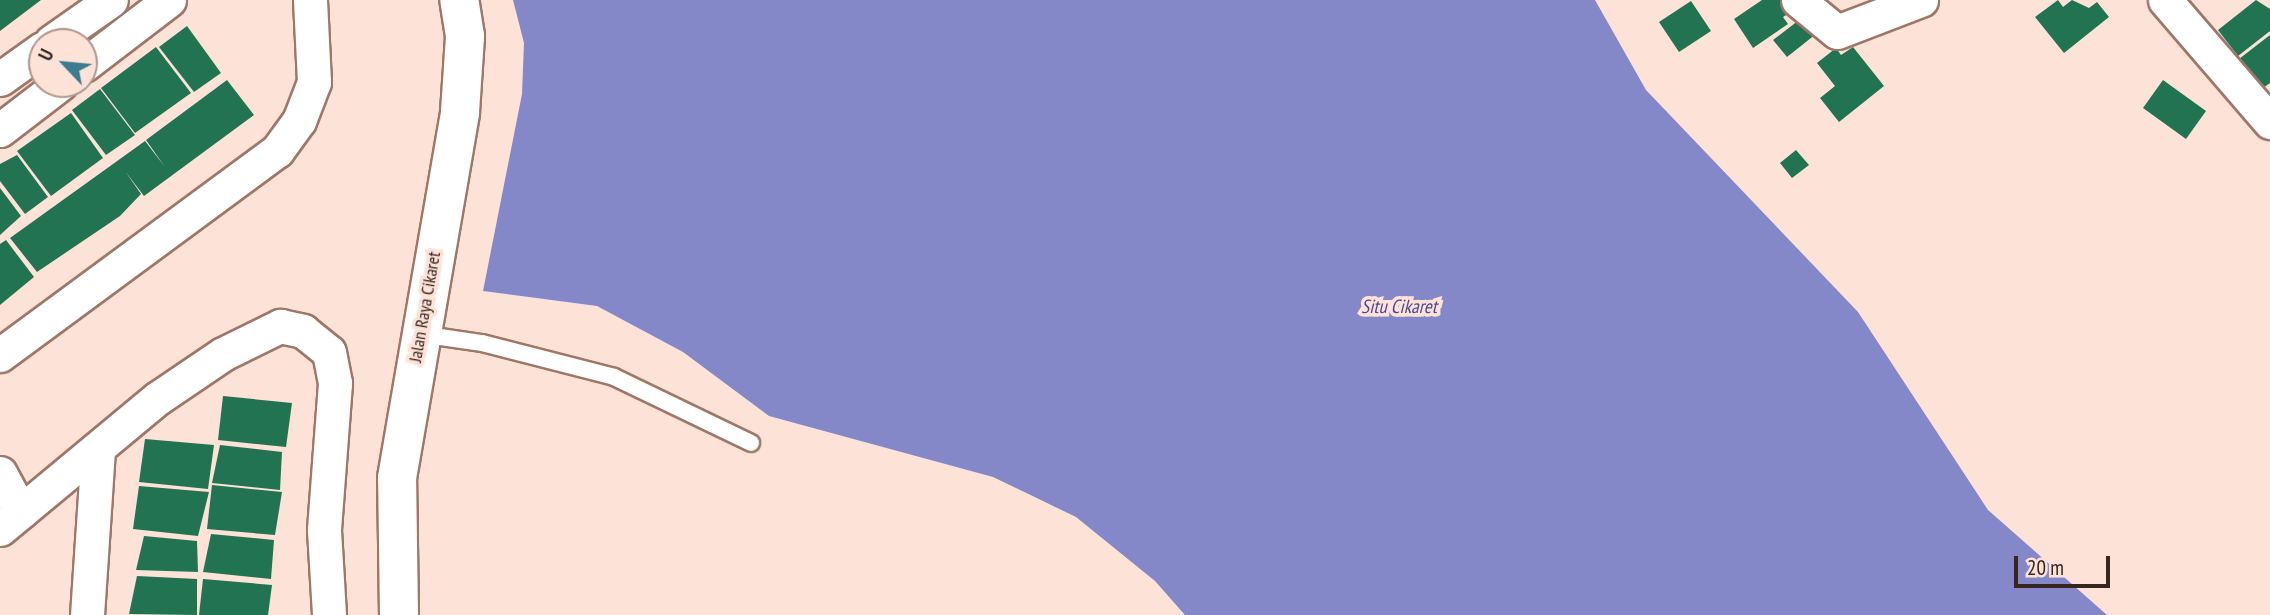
<!DOCTYPE html>
<style>
body{margin:0}
#map{position:relative;width:2270px;height:615px;overflow:hidden;background:#fde2d7;font-family:"PT Sans Narrow",sans-serif}
div>[style]{position:absolute}
[style*='--x']{left:calc(var(--x)*1px);top:calc(var(--y)*1px);width:calc(var(--w)*1px);rotate:calc(var(--a)*1deg)}
.water>*{inset:0;background:#8588c8}
.building>*{inset:0;background:#217351}
.roads{filter:drop-shadow(2px 0 #9f7768) drop-shadow(-2px 0 #9f7768) drop-shadow(0 2px #9f7768) drop-shadow(0 -2px #9f7768)}
.lane>*{height:16px;margin:-8px;padding:0 8px;transform-origin:8px;border-radius:8px;background:#fff}
.street>*{height:33px;margin:-16.5px;padding:0 16.5px;transform-origin:16.5px;border-radius:16.5px;background:#fff}
.secondary>*{height:38px;margin:-19px;padding:0 19px;transform-origin:19px;border-radius:19px;background:#fff}
span{translate:-50% -50%;white-space:nowrap;text-align:center;line-height:1.15;-webkit-text-stroke:7px #fde2d7;paint-order:stroke}
.street-label{font-size:18px;color:#372620}
.water-label{font-size:19px;color:#4b4997;font-style:italic}
.north{position:absolute;left:28px;top:28px;width:70px;height:70px;box-sizing:border-box;background:#fde2d7;border:2px solid #ae978e;border-radius:50%;rotate:296deg;font-size:19px;font-weight:700;line-height:28px;text-align:center;color:#372620}
.north::after{content:'';display:block;margin:auto;width:24px;height:32px;background:#3c7c90;clip-path:polygon(50% 0,100% 100%,50% 72%,0 100%)}
.scale{position:absolute;left:2014px;top:556px;width:96px;height:32px;box-sizing:border-box;border:4px solid #372620;border-top:0;padding-left:9px;font-size:21px;line-height:24px;white-space:nowrap;color:#372620;-webkit-text-stroke:5px #fde2d7;paint-order:stroke}
</style>
<div id="map">
<div class="water">
<div style="clip-path:polygon(513px 0,1595px 0,1646px 90px,1858px 312px,1988px 510px,2107px 615px,1185px 615px,1155px 581px,1076px 517px,993px 477px,769px 416px,683px 352px,597px 306px,483px 291px,522px 94px,524px 43px)"></div>
</div>
<div class="building">
<div style="clip-path:polygon(0 0,41px 0,0 31px)"></div>
<div style="clip-path:polygon(1762px 0,1791px 0,1797px 8px,1783px 17px,1788px 24px,1753px 48px,1734px 19px)"></div>
<div style="clip-path:polygon(2058px 0,2063px 7px,2072px 0,2089px 8px,2097px 2px,2109px 17px,2064px 53px,2035px 17px)"></div>
<div style="clip-path:polygon(2256px 0,2270px 9px,2270px 31px,2238px 56px,2218px 30px)"></div>
<div style="clip-path:polygon(1691px 1px,1711px 31px,1679px 52px,1659px 22px)"></div>
<div style="clip-path:polygon(1803px 17px,1816px 34px,1787px 57px,1773px 40px)"></div>
<div style="clip-path:polygon(187px 26px,221px 73px,194px 92px,159px 47px)"></div>
<div style="clip-path:polygon(2270px 35px,2270px 83px,2263px 88px,2239px 59px)"></div>
<div style="clip-path:polygon(156px 47px,191px 93px,135px 133px,101px 88px)"></div>
<div style="clip-path:polygon(1853px 47px,1884px 86px,1839px 122px,1820px 98px,1835px 86px,1817px 63px,1836px 48px,1841px 55px)"></div>
<div style="clip-path:polygon(227px 80px,254px 115px,144px 196px,125px 171px,141px 194px,120px 216px,37px 272px,10px 238px,145px 141px,165px 167px,146px 140px)"></div>
<div style="clip-path:polygon(2163px 80px,2206px 111px,2186px 139px,2143px 108px)"></div>
<div style="clip-path:polygon(100px 89px,135px 135px,106px 155px,72px 110px)"></div>
<div style="clip-path:polygon(71px 113px,103px 158px,51px 196px,17px 151px)"></div>
<div style="clip-path:polygon(1796px 150px,1809px 165px,1792px 178px,1780px 163px)"></div>
<div style="clip-path:polygon(17px 155px,48px 197px,25px 214px,0 181px,0 164px)"></div>
<div style="clip-path:polygon(0 188px,21px 216px,0 235px)"></div>
<div style="clip-path:polygon(6px 240px,34px 277px,0 305px,0 244px)"></div>
<div style="clip-path:polygon(223px 396px,292px 403px,286px 447px,218px 440px)"></div>
<div style="clip-path:polygon(145px 439px,214px 445px,208px 489px,139px 482px)"></div>
<div style="clip-path:polygon(220px 445px,282px 452px,280px 490px,212px 483px)"></div>
<div style="clip-path:polygon(212px 485px,282px 492px,275px 535px,207px 529px)"></div>
<div style="clip-path:polygon(139px 486px,209px 492px,198px 536px,133px 529px)"></div>
<div style="clip-path:polygon(211px 534px,274px 540px,271px 579px,203px 572px)"></div>
<div style="clip-path:polygon(144px 536px,197px 541px,198px 572px,136px 570px)"></div>
<div style="clip-path:polygon(137px 576px,197px 579px,197px 615px,129px 614px)"></div>
<div style="clip-path:polygon(203px 579px,272px 585px,268px 615px,199px 615px)"></div>
</div>
<div class="roads">
<div class="lane">
<div style="--x:420;--y:334;--w:63;--a:8.3"></div>
<div style="--x:482;--y:343;--w:136;--a:14.4"></div>
<div style="--x:614;--y:377;--w:152;--a:25.7"></div>
</div>
<div class="street">
<div style="--x:1798;--y:0;--w:50;--a:39.4"></div>
<div style="--x:1837;--y:32;--w:90;--a:-20.9"></div>
<div style="--x:2165;--y:0;--w:161;--a:49.3"></div>
<div style="--x:51;--y:42;--w:73;--a:-35"></div>
<div style="--x:84;--y:65;--w:107;--a:-37.4"></div>
<div style="--x:0;--y:79;--w:52;--a:-35.5"></div>
<div style="--x:0;--y:130;--w:76;--a:-37.5"></div>
<div style="--x:0;--y:355;--w:344;--a:-36.4"></div>
<div style="--x:277;--y:151;--w:37;--a:-54"></div>
<div style="--x:299;--y:121;--w:42;--a:-69"></div>
<div style="--x:314;--y:82;--w:82;--a:-92.8"></div>
<div style="--x:0;--y:473;--w:44;--a:61.7"></div>
<div style="--x:0;--y:529;--w:205;--a:-39.7"></div>
<div style="--x:158;--y:398;--w:78;--a:-34.1"></div>
<div style="--x:223;--y:354;--w:64;--a:-26.2"></div>
<div style="--x:280;--y:326;--w:24;--a:12"></div>
<div style="--x:303;--y:331;--w:33;--a:39"></div>
<div style="--x:329;--y:352;--w:32;--a:79"></div>
<div style="--x:335;--y:383;--w:147;--a:94.3"></div>
<div style="--x:324;--y:530;--w:85;--a:86.6"></div>
<div style="--x:87;--y:615;--w:165;--a:-86.2"></div>
</div>
<div class="secondary">
<div style="--x:399;--y:615;--w:137;--a:-90.8"></div>
<div style="--x:397;--y:478;--w:371;--a:-80.2"></div>
<div style="--x:460;--y:112;--w:76;--a:-86.2"></div>
<div style="--x:465;--y:36;--w:36;--a:-99"></div>
</div>
</div>
<div class="street-label">
<span style="left:425px;top:307px;rotate:-80deg">Jalan Raya Cikaret</span>
</div>
<div class="water-label">
<span style="left:1399px;top:307px">Situ Cikaret</span>
</div>
<div class="north">U</div>
<div class="scale">20 m</div>
</div>
